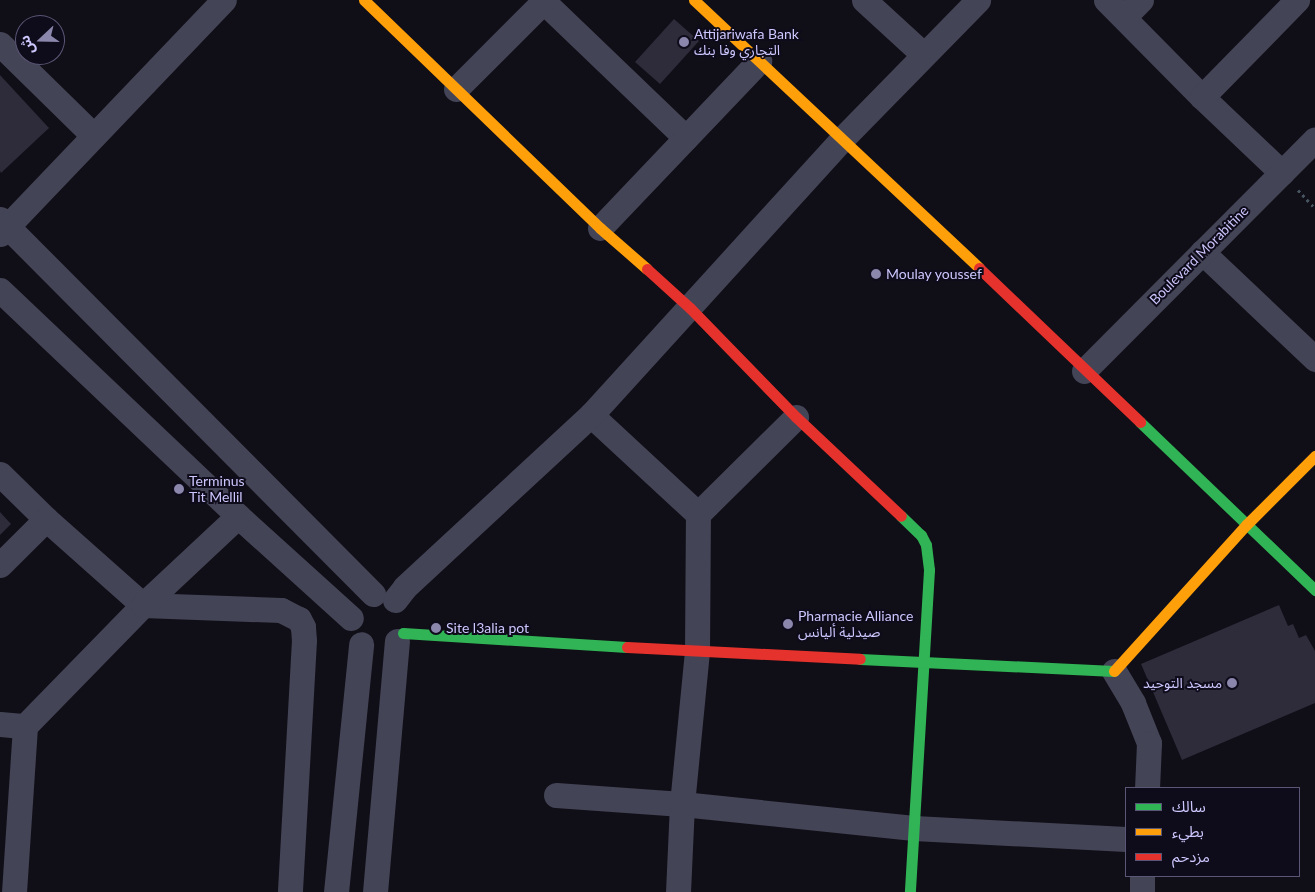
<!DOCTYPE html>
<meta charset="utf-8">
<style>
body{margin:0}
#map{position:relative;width:1315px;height:892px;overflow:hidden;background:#100e16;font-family:Lato,"Noto Sans Arabic",sans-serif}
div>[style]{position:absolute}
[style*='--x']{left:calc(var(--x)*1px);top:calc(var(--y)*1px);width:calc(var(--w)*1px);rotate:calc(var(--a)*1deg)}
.building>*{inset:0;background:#2e2b3a}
.path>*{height:3px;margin-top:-1.5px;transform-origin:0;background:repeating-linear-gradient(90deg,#465460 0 2.5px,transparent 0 6.5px)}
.street>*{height:25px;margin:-12.5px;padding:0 12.5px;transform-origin:12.5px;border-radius:12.5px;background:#444457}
.fast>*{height:11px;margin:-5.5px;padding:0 5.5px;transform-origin:5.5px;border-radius:5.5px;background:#30b455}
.slow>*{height:11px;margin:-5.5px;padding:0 5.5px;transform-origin:5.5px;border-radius:5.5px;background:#ff9f0a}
.jam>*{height:11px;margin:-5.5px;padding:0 5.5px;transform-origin:5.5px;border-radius:5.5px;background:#e5322d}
.dots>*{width:14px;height:14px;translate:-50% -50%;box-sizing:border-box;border:2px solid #0e0b1a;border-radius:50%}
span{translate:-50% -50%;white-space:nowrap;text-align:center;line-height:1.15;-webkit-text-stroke:4px #0e0b1a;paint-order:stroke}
.poi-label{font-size:14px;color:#ccc7fd}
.left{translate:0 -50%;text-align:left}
.right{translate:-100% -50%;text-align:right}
.street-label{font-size:14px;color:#ccc7fd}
.legend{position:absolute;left:1125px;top:787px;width:175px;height:90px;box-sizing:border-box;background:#0e0b1a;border:1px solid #5a5675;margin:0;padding:6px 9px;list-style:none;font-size:15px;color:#ccc7fd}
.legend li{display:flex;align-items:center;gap:10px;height:25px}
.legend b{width:25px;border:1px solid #5a5675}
.north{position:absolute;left:15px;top:15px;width:50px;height:50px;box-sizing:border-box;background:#0e0b1a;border:1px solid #5a5675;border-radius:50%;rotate:249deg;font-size:14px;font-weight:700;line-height:20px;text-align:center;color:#ccc7fd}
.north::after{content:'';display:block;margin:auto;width:18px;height:22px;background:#8a86ac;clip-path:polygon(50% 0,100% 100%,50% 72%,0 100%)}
</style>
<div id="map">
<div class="building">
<div style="clip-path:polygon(674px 19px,699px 41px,660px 84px,635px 62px)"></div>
<div style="clip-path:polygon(0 75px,49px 128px,1px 173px,0 171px)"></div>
<div style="clip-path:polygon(0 512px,11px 524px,0 535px)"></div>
<div style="clip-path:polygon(1279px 605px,1288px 626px,1293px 624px,1299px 638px,1306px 635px,1315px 651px,1315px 703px,1182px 760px,1141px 664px)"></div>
</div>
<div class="path">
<div style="--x:1298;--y:190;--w:25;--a:47"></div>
</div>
<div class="street">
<div style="--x:542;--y:0;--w:199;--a:43.8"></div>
<div style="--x:864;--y:0;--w:81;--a:42.5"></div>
<div style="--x:1106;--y:0;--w:136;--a:45.3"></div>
<div style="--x:1202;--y:97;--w:110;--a:43.5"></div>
<div style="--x:1124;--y:17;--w:24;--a:-45"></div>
<div style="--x:0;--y:44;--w:130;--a:44.4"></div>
<div style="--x:456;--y:89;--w:126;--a:-45"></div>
<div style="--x:1202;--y:97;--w:136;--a:-45.6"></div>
<div style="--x:0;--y:219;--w:529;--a:45.15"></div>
<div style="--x:600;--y:228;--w:231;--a:-46.4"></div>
<div style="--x:0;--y:234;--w:324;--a:-46.3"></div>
<div style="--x:1202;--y:252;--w:156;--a:43.4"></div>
<div style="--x:0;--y:290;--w:328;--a:43.5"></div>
<div style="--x:238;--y:516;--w:152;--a:42.1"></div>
<div style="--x:1084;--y:371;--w:327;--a:-45.1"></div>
<div style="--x:591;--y:415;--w:146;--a:42.8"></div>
<div style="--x:0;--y:474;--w:64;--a:44.4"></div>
<div style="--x:46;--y:519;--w:130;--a:41.6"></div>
<div style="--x:143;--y:605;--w:138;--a:2.1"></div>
<div style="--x:281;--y:610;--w:20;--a:27"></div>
<div style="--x:299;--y:619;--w:9;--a:63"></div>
<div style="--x:303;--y:627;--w:13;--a:86"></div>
<div style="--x:304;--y:640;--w:252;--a:93.2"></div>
<div style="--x:0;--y:565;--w:65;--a:-45"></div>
<div style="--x:395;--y:600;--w:16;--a:-52"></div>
<div style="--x:405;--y:587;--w:253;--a:-42.8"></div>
<div style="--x:591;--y:415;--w:372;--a:-47.7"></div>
<div style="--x:841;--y:140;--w:196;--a:-45.6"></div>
<div style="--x:1114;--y:671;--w:37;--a:59"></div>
<div style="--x:1133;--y:703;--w:43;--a:68.2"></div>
<div style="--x:1149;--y:743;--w:45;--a:92.5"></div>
<div style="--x:0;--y:724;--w:25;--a:5"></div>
<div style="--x:25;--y:726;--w:169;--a:-45.7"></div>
<div style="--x:143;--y:605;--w:130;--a:-43.1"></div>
<div style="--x:556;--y:795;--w:126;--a:4.1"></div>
<div style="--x:682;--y:804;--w:233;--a:5.9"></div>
<div style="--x:914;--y:828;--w:212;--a:3"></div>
<div style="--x:14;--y:892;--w:166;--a:-86.2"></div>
<div style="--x:336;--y:892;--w:249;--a:-84.2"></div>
<div style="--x:375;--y:892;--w:252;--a:-85"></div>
<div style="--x:678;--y:892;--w:88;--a:-87.4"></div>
<div style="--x:682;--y:804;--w:153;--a:-84.4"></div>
<div style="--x:697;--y:652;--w:138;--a:-89.6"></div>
<div style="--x:698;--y:514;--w:138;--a:-44.7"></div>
<div style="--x:1142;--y:892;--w:16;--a:-90"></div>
</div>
<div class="fast">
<div style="--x:1140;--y:422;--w:243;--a:43.8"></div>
<div style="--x:901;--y:516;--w:28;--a:44"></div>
<div style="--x:921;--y:535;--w:11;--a:63"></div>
<div style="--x:926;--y:545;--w:25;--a:83"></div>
<div style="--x:929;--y:570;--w:323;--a:93.4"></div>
<div style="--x:403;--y:633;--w:224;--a:3.6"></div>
<div style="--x:860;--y:659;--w:254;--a:2.7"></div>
</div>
<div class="slow">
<div style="--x:364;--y:0;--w:328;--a:44"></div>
<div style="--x:600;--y:228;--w:62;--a:41.1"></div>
<div style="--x:694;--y:0;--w:391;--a:43.2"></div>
<div style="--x:1114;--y:671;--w:197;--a:-47.9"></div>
<div style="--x:1246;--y:525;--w:98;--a:-45"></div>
</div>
<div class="jam">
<div style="--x:979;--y:268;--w:223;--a:43.7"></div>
<div style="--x:647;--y:269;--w:58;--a:42.2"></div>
<div style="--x:690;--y:308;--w:152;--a:45.8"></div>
<div style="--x:796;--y:417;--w:144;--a:43.3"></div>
<div style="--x:627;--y:647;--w:233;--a:2.9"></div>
</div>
<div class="dots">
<div style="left:684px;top:42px;background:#8a86ac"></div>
<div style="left:876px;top:274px;background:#8a86ac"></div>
<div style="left:179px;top:489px;background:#8a86ac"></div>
<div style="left:788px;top:624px;background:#8a86ac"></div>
<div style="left:436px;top:628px;background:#8a86ac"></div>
<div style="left:1232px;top:683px;background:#8a86ac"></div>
</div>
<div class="poi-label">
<span class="left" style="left:694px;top:42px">Attijariwafa Bank<br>التجاري وفا بنك</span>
<span class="left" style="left:886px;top:274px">Moulay youssef</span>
<span class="left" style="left:189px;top:489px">Terminus<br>Tit Mellil</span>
<span class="left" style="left:798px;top:624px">Pharmacie Alliance<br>صيدلية أليانس</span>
<span class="left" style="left:446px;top:628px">Site l3alia pot</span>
<span class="right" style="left:1222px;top:683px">مسجد التوحيد</span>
</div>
<div class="street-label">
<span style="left:1199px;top:255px;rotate:-45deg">Boulevard Morabitine</span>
</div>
<ul class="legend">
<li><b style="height:6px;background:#30b455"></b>سالك</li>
<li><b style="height:6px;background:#ff9f0a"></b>بطيء</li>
<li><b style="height:6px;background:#e5322d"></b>مزدحم</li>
</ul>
<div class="north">ش</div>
</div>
